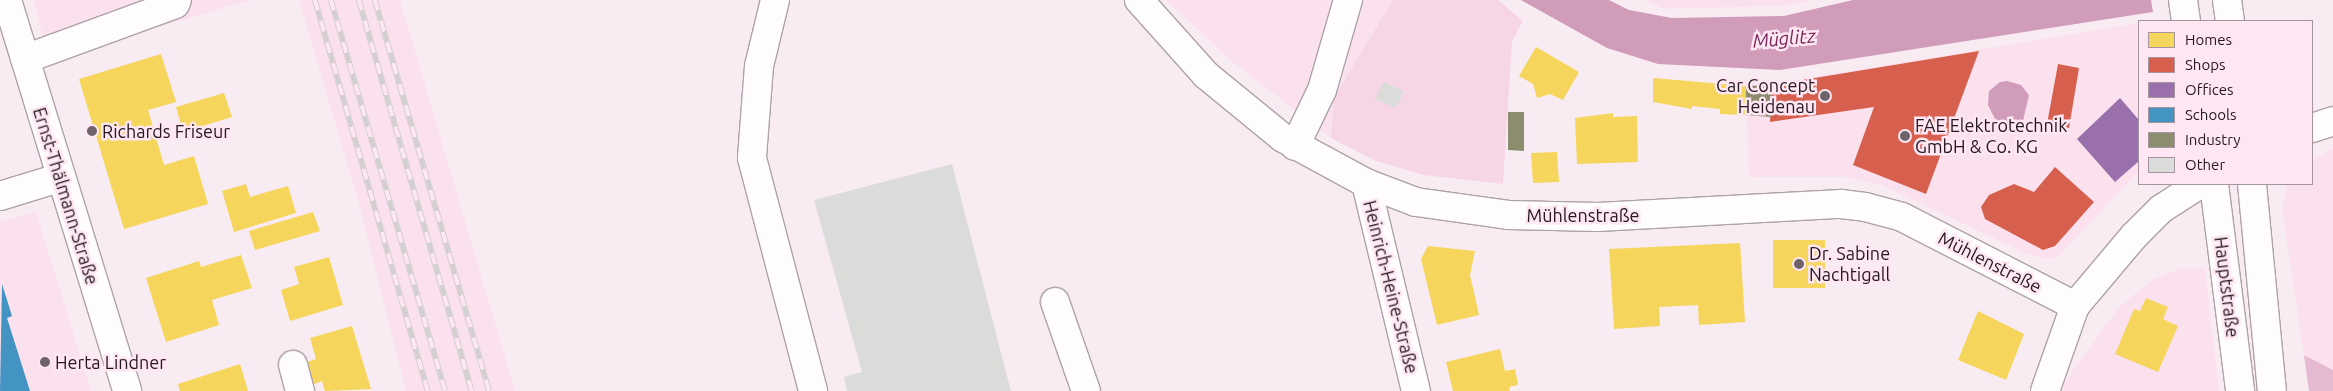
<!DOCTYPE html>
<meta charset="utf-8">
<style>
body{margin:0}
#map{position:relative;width:2333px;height:391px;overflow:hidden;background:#f8ecf2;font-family:Ubuntu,sans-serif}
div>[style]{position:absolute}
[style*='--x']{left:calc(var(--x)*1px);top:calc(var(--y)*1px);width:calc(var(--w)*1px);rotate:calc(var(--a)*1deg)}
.built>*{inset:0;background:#fbe1ee}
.green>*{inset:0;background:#f6d5e6}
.forest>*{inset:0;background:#e5b9d2}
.water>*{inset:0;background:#d09cba}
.homes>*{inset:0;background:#f6d55c}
.shops>*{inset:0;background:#d6604d}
.offices>*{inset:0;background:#9970ab}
.schools>*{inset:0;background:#4393c3}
.industry>*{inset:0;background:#8c8c6e}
.building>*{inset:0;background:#dbdcda}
.roads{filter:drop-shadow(1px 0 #ada2a8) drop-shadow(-1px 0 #ada2a8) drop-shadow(0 1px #ada2a8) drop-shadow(0 -1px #ada2a8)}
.minor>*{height:28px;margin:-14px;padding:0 14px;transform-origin:14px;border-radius:14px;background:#fefcfd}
.major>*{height:28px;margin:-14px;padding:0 14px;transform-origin:14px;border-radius:14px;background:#fefcfd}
.rail>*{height:5.5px;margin-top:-2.75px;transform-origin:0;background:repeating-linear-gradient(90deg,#fee6f2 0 11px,#d3cfd1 0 22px);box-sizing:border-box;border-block:1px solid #d3cfd1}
.dots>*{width:14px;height:14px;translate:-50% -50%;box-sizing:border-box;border:2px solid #fee6f2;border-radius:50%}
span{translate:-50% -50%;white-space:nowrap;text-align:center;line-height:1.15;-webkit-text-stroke:5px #fee6f2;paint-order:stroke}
.poi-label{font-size:18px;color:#23191f}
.right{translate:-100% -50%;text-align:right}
.left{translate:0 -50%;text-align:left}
.street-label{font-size:18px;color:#23191f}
.water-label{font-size:19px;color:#78255a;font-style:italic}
.legend{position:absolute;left:2138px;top:20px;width:175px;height:165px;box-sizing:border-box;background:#fee6f2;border:1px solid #a6949e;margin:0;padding:6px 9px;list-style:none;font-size:15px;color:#23191f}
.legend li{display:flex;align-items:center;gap:10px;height:25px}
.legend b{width:25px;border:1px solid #a6949e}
</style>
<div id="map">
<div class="built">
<div style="clip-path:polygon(34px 0,251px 0,48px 59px)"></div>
<div style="clip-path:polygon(299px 0,400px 0,515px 391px,406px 391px,359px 204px)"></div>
<div style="clip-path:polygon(1166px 0,1393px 0,1334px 96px,1331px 138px,1235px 64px)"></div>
<div style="clip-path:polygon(1645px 0,1814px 0,1782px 6px,1664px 9px)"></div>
<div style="clip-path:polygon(2139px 23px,2139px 171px,2059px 256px,2047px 259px,2023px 252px,1882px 185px,1846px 177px,1749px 177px,1746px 85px,1772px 84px)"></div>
<div style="clip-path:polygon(2333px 149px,2333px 370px,2304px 355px,2282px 209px,2287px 184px,2312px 184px,2312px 160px)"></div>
<div style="clip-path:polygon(36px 212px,91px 391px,0 391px,0 222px)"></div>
<div style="clip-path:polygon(2181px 268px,2205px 269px,2219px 391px,2062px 391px,2063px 384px,2119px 307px,2152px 280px)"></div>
</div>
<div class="green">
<div style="clip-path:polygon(1393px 0,1498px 0,1523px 21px,1512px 41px,1503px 184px,1424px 175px,1376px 161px,1331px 138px,1334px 97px)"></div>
</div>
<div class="forest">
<div style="clip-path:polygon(2304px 355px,2333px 370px,2333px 391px,2309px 391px)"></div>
</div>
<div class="water">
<div style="clip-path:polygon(1521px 0,1609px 0,1629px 10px,1672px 18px,1784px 16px,1853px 0,2151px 0,2153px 12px,1780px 70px,1658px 64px,1607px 48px)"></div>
<div style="clip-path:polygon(2007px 81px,2021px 85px,2029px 95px,2022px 125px,2006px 125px,1995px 119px,1988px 105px,1989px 91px,2000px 82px)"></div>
</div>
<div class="homes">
<div style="clip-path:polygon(1536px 47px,1579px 72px,1563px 100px,1550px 94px,1537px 98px,1533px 84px,1519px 76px)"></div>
<div style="clip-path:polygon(161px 54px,176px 102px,148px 110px,164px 165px,194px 156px,208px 204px,124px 229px,79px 79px)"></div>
<div style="clip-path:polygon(1653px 78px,1746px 86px,1745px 115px,1720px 114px,1720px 109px,1692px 106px,1692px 109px,1653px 102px)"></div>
<div style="clip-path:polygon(224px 93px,232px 117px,183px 132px,176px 107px)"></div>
<div style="clip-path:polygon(1613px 113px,1613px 117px,1637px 116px,1638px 162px,1577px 164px,1575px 118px)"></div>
<div style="clip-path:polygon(1557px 152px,1559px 182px,1533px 183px,1531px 153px)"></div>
<div style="clip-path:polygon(246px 184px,250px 197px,288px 186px,296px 213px,234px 232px,222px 191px)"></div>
<div style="clip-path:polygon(313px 212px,320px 231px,255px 250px,249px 231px)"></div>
<div style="clip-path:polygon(1773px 240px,1825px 240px,1825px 288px,1773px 288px)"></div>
<div style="clip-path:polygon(1740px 243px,1745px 322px,1699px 325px,1698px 305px,1659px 307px,1660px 326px,1614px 329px,1609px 249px)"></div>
<div style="clip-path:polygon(1428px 246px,1475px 251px,1470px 275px,1479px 315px,1437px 325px,1421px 259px)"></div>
<div style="clip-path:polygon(241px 255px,252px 288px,212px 300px,219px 325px,166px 342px,146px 278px,199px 261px,201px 267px)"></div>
<div style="clip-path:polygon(329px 257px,343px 305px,290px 321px,281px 290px,299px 284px,294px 267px)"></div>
<div style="clip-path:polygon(2146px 298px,2168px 307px,2163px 319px,2178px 326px,2158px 372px,2115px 354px,2134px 309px,2140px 311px)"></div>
<div style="clip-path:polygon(1978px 311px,2024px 334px,2006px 380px,1958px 360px)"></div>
<div style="clip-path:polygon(352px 326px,371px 389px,325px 391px,322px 381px,314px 384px,307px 362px,316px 359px,310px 338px)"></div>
<div style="clip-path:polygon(1500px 349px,1505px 371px,1515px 369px,1518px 385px,1509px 387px,1510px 391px,1453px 391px,1446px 362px)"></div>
<div style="clip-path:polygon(240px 364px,248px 391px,180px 391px,178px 384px)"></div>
</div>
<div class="shops">
<div style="clip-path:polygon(1979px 51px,1926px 194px,1853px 165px,1874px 107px,1770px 122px,1772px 85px)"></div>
<div style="clip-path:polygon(2058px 64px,2079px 68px,2069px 128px,2047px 124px)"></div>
<div style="clip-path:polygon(2055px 167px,2094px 202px,2055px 246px,2043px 250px,1985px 219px,1981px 207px,1989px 195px,2014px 184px,2034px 192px)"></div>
</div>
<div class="offices">
<div style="clip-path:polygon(2120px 98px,2139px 120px,2139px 161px,2115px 182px,2077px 139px)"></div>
</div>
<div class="schools">
<div style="clip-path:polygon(2px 284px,12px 316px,7px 318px,30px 391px,0 391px)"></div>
</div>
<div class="industry">
<div style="clip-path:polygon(1772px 85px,1771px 117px,1745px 115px,1746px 86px)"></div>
<div style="clip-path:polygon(1508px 112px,1524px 112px,1524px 151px,1508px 150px)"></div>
</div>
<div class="building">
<div style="clip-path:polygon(1383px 82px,1404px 91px,1396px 108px,1375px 99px)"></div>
<div style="clip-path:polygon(952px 164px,1011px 391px,847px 391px,844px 377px,862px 372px,814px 200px)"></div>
</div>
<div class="roads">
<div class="minor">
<div style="--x:7;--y:0;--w:409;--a:72.9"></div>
<div style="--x:775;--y:0;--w:68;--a:103.6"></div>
<div style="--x:759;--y:66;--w:92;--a:94.4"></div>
<div style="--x:752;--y:158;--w:241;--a:75.3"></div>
<div style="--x:1139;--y:0;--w:101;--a:48.2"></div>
<div style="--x:1206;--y:75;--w:99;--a:39.3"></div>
<div style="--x:1283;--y:138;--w:94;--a:28.5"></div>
<div style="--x:1366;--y:183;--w:53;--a:20.8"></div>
<div style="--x:1416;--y:202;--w:93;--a:8"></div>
<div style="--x:1508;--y:215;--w:90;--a:1.3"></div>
<div style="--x:1598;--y:217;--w:243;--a:-3.1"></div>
<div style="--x:1841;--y:204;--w:24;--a:7"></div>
<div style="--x:1865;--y:207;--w:38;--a:15"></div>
<div style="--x:1902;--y:217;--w:195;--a:27.2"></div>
<div style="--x:25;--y:59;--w:160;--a:-20.1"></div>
<div style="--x:175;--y:4;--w:4;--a:-63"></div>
<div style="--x:1295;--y:146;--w:62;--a:-64.3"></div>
<div style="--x:1322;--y:90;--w:94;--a:-73.9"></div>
<div style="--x:1366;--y:183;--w:214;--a:76.5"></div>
<div style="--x:0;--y:196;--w:62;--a:-17"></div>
<div style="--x:1055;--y:302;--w:94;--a:70.8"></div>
<div style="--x:293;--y:365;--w:27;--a:75"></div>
<div style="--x:2045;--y:391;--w:90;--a:-70.6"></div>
<div style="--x:2075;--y:306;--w:92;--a:-49.9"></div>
<div style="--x:2134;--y:236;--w:38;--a:-45"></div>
<div style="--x:2161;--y:209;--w:46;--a:-32.7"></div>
</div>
<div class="major">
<div style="--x:2183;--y:0;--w:21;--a:82"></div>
<div style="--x:2227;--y:0;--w:21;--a:82"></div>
<div style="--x:2312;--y:128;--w:22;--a:-18"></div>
<div style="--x:2214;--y:184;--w:209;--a:82.8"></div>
<div style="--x:2252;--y:184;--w:208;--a:84.5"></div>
</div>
</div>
<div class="rail">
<div style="--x:315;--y:0;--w:407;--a:73.9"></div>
<div style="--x:331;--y:0;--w:407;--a:73.7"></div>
<div style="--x:359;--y:0;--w:407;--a:73.9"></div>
<div style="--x:375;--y:0;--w:407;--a:73.7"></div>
</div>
<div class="dots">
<div style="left:1825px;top:96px;background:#6e6369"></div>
<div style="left:92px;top:131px;background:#6e6369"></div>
<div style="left:1905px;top:136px;background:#6e6369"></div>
<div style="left:1799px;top:264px;background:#6e6369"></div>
<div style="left:45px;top:362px;background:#6e6369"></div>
</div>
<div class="poi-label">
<span class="right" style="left:1815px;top:96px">Car Concept<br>Heidenau</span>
<span class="left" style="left:1915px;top:136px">FAE Elektrotechnik<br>GmbH &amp; Co. KG</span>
<span class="left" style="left:102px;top:131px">Richards Friseur</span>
<span class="left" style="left:1809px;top:264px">Dr. Sabine<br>Nachtigall</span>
<span class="left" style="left:55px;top:362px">Herta Lindner</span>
</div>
<div class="street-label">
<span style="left:66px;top:196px;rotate:73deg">Ernst-Thälmann-Straße</span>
<span style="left:1583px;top:215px">Mühlenstraße</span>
<span style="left:1990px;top:262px;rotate:27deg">Mühlenstraße</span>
<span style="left:1391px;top:287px;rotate:76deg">Heinrich-Heine-Straße</span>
<span style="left:2227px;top:287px;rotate:83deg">Hauptstraße</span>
</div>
<div class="water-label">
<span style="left:1784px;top:39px;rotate:-5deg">Müglitz</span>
</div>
<ul class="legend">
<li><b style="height:14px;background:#f6d55c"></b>Homes</li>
<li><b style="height:14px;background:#d6604d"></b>Shops</li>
<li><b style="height:14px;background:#9970ab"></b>Offices</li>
<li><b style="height:14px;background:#4393c3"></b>Schools</li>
<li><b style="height:14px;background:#8c8c6e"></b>Industry</li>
<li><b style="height:14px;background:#dbdcda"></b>Other</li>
</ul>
</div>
